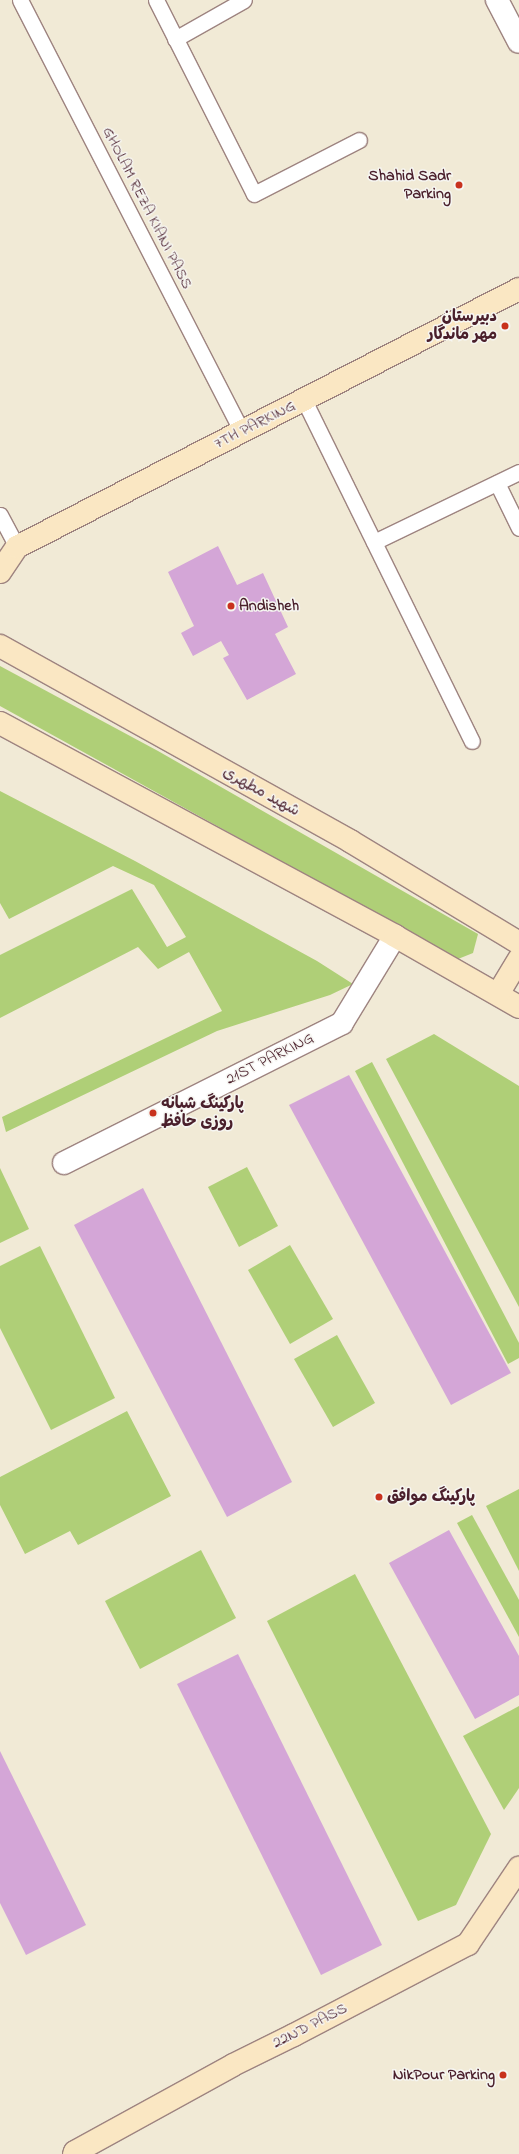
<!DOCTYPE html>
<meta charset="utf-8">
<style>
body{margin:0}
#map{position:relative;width:519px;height:2154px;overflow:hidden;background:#f1ead6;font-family:"Indie Flower","Playpen Sans Arabic",sans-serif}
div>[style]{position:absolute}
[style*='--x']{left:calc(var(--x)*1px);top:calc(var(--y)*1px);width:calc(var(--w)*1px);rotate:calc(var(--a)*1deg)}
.green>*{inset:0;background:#afcf77}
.building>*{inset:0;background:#d4a6d7}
.roads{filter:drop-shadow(1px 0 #9e8480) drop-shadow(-1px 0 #9e8480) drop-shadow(0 1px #9e8480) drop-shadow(0 -1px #9e8480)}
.lane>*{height:15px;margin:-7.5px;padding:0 7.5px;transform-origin:7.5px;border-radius:7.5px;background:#fff}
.street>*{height:22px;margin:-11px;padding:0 11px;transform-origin:11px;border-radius:11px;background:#fff}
.secondary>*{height:22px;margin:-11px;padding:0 11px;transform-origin:11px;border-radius:11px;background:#fae7c3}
.dots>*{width:11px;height:11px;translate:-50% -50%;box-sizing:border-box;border:2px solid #f6f6f2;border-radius:50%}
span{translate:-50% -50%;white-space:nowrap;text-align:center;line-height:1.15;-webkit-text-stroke:3px #f6f6f2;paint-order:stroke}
.poi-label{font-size:16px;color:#4a1f2b;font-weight:700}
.right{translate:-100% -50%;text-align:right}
.left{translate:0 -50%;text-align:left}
.street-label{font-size:16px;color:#4a1f2b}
</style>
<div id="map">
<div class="green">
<div style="clip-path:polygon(0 666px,158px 751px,478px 934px,473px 953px,458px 959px,0 706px)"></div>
<div style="clip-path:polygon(0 791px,135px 861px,317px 961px,353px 984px,330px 995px,217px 1031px,6px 1132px,2px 1117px,222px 1011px,189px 952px,158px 969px,138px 947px,0 1018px,0 955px,132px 889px,167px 947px,186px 937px,154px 885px,113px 866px,9px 919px,0 903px)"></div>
<div style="clip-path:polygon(434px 1034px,519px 1086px,519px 1307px,386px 1059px)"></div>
<div style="clip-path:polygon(372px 1062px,519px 1343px,519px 1358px,508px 1364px,355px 1071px)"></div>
<div style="clip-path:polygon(247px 1167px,278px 1226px,239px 1247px,208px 1187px)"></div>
<div style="clip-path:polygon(0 1168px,29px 1229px,0 1243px)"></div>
<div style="clip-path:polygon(290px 1245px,333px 1319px,290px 1344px,248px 1270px)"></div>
<div style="clip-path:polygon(40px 1246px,115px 1398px,51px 1430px,0 1328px,0 1266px)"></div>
<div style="clip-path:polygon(337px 1335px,375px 1403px,333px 1427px,294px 1359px)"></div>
<div style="clip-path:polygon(127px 1411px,171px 1496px,78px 1545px,70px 1531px,25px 1554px,0 1505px,0 1477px)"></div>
<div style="clip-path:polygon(519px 1489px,519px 1571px,486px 1506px)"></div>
<div style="clip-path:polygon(472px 1515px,519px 1600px,519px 1637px,457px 1523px)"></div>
<div style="clip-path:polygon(201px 1550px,236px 1618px,140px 1669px,105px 1601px)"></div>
<div style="clip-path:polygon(355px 1574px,491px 1834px,456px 1905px,418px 1921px,267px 1621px)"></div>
<div style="clip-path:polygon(519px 1706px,519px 1788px,504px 1810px,463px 1736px)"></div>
</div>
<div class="building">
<div style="clip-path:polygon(218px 546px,237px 585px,263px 573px,288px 627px,275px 634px,296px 674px,247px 700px,223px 658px,229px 655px,221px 641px,193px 656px,181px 633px,194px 626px,168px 572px)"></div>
<div style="clip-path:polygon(349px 1075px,511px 1373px,451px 1405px,289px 1105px)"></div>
<div style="clip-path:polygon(143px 1188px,292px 1482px,227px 1517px,74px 1225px)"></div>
<div style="clip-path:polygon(449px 1530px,519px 1656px,519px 1695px,475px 1719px,389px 1563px)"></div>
<div style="clip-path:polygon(238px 1654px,382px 1945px,321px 1975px,177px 1684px)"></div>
<div style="clip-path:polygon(0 1751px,86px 1925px,26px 1955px,0 1903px)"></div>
</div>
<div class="roads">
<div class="lane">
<div style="--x:20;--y:0;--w:486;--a:62.8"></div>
<div style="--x:156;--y:0;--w:217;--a:63.2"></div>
<div style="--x:254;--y:194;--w:118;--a:-27.2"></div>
<div style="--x:175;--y:39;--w:79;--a:-29.5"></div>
<div style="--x:304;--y:400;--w:380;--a:63.8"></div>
<div style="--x:497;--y:483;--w:50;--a:63.9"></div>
<div style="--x:0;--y:515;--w:36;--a:62"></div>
<div style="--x:374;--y:542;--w:161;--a:-25.8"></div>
</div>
<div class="street">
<div style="--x:497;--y:0;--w:47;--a:62.4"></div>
<div style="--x:64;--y:1163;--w:311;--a:-26.7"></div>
<div style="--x:342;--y:1023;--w:102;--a:-58.7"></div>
</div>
<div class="secondary">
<div style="--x:0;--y:572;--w:30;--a:-56"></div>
<div style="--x:17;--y:547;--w:564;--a:-27.2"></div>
<div style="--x:0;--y:646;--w:401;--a:29.1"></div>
<div style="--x:350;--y:841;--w:197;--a:31.1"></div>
<div style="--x:0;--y:723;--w:449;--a:28.3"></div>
<div style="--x:395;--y:936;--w:143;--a:29.8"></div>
<div style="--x:498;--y:994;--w:41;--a:-59"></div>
<div style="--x:74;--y:2154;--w:2;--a:-63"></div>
<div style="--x:75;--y:2152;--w:180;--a:-28.8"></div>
<div style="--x:233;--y:2065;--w:68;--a:-26.2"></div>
<div style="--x:294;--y:2035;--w:196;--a:-27.6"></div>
<div style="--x:468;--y:1944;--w:92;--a:-56.1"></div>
</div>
</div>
<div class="dots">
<div style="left:459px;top:185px;background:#c8321e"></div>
<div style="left:505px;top:326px;background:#c8321e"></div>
<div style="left:231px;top:606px;background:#c8321e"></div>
<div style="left:153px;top:1113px;background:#c8321e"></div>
<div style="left:379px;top:1497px;background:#c8321e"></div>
<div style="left:503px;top:2075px;background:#c8321e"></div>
</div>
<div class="poi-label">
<span class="right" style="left:451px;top:185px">Shahid Sadr<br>Parking</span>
<span class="right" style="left:497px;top:326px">دبیرستان<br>مهر ماندگار</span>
<span class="left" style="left:239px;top:606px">Andisheh</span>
<span class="left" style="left:161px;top:1113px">پارکینگ شبانه<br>روزی حافظ</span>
<span class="left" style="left:387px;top:1497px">پارکینگ موافق</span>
<span class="right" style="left:495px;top:2075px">NikPour Parking</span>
</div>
<div class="street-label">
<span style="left:147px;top:208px;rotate:63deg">GHOLAM REZA KIANI PASS</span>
<span style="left:255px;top:425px;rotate:-27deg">7TH PARKING</span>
<span style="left:261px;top:792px;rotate:29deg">شهید مطهری</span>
<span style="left:270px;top:1059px;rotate:-27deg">21ST PARKING</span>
<span style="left:310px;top:2026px;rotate:-27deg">22ND PASS</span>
</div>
</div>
